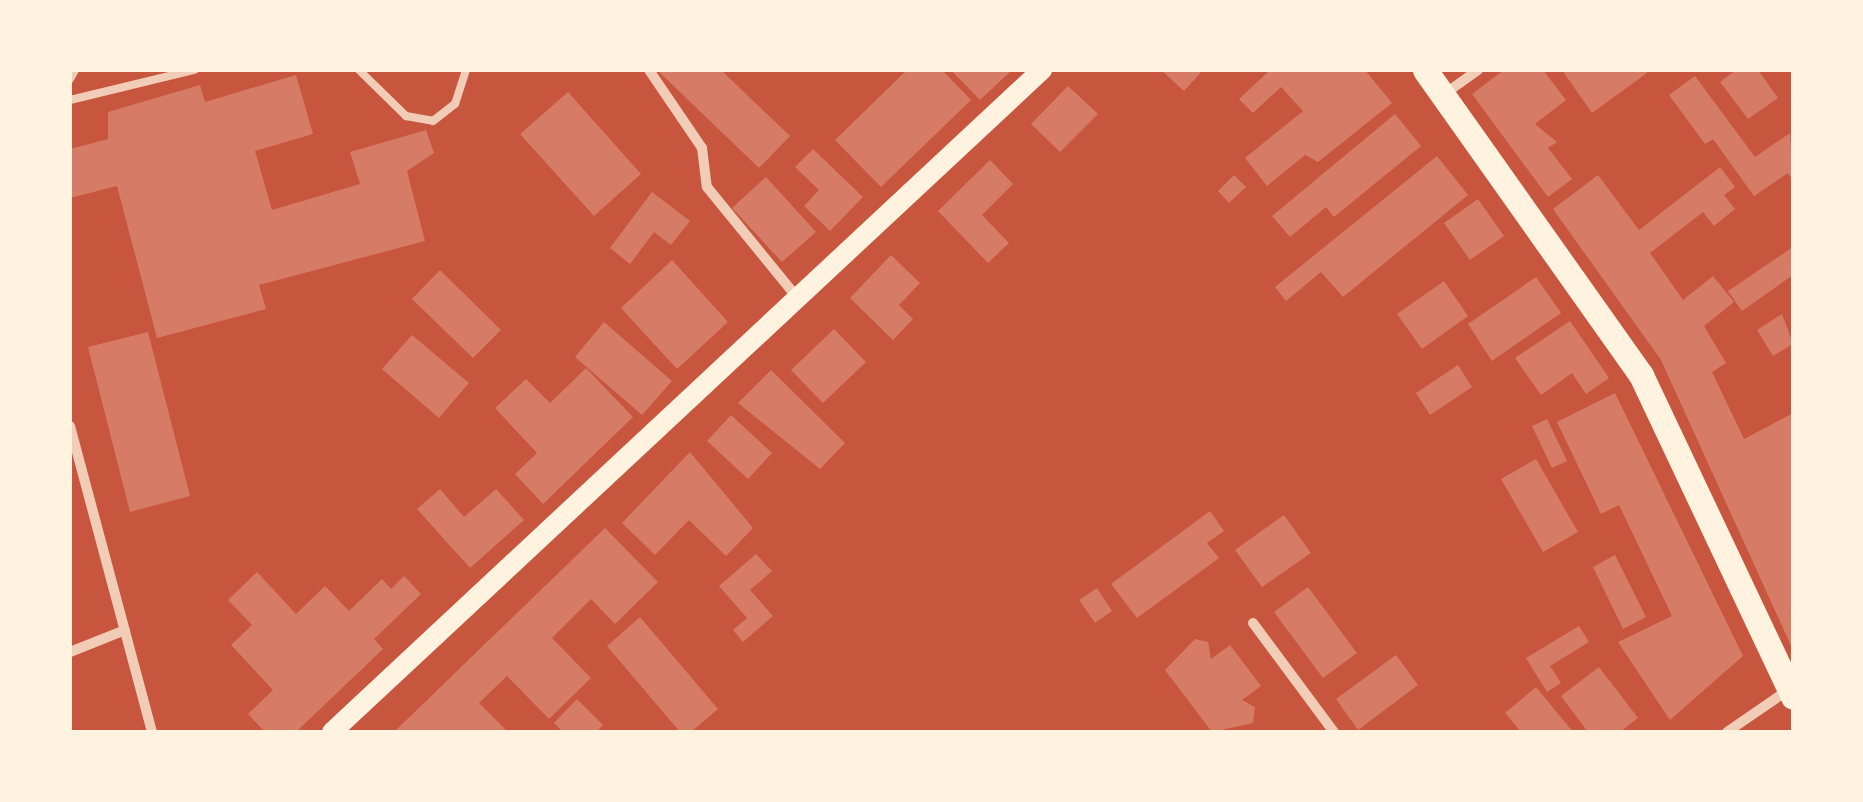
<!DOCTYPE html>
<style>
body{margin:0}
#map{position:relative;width:1863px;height:802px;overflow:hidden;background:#c8553d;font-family:Overpass,sans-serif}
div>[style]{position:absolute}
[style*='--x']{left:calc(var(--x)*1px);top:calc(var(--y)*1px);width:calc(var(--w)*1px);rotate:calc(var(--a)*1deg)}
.building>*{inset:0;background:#d67c66}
.service>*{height:8px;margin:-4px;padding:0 4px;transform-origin:4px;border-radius:4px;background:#f1ccb7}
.minor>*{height:10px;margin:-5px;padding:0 5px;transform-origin:5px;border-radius:5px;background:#f1ccb7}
.secondary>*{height:20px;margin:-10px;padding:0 10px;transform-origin:10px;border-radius:10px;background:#fff3e0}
.primary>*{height:25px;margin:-12.5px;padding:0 12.5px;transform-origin:12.5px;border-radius:12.5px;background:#fff3e0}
span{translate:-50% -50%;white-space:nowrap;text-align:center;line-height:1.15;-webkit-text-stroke:10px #fff3e0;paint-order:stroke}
.frame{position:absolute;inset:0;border:72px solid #fff3e0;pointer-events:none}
</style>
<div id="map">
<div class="building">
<div style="clip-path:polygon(657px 70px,721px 70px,790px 136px,759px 168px)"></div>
<div style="clip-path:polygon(907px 70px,942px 70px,971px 100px,881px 187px,835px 140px)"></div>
<div style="clip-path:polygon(951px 70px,1012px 70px,980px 100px)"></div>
<div style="clip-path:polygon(1161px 70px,1203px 70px,1184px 91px)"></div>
<div style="clip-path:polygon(1270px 70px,1365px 70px,1392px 103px,1318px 162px,1305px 155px,1267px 186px,1245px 158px,1303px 111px,1281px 87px,1253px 113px,1239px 99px)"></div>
<div style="clip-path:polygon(1504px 70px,1543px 70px,1566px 100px,1535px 124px,1557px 142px,1548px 148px,1572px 179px,1548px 197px,1472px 94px)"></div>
<div style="clip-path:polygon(1562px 70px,1645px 70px,1647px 73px,1592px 113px)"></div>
<div style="clip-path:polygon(1736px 70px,1758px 70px,1778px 98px,1748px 119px,1720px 82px)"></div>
<div style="clip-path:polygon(296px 75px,313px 134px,255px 151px,272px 210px,360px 184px,350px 152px,426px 130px,434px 153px,407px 171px,425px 241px,259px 285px,266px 309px,157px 338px,117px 186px,70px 198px,70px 149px,108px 139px,108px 112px,200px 85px,205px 102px)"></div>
<div style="clip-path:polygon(1695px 76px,1755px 157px,1790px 133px,1793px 181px,1788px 173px,1754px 196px,1713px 139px,1705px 144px,1669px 95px)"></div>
<div style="clip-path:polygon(1068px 86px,1098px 114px,1060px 152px,1031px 124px)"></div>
<div style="clip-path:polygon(568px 92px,641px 174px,594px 216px,520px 134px)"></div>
<div style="clip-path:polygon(1395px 114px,1421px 146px,1334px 217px,1326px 207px,1290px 237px,1272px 216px)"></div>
<div style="clip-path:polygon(813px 149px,863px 197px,830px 231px,804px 206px,819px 190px,795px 167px)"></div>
<div style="clip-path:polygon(1437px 156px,1468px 195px,1343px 297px,1321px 272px,1286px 301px,1275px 287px)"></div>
<div style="clip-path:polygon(990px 160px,1013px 184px,982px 215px,1009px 243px,988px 263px,938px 211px)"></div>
<div style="clip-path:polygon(1720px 167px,1735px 187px,1724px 195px,1735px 209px,1714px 226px,1703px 212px,1650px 253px,1683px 300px,1713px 276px,1734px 302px,1704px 326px,1726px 363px,1712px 372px,1744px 439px,1793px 413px,1793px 650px,1661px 360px,1553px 209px,1598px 175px,1639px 230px)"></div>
<div style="clip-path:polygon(1234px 175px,1246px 187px,1229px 203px,1218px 191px)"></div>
<div style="clip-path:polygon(766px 177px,816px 232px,782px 262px,732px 208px)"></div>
<div style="clip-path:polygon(652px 192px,690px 221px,671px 245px,654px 232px,630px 264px,610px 248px)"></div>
<div style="clip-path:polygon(1478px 199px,1504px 236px,1470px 260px,1444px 223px)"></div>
<div style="clip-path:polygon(1793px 247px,1793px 275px,1742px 311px,1728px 291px)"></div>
<div style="clip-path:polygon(891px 255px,920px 283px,899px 305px,913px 319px,893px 340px,850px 298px)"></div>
<div style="clip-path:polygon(672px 260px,728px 322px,677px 369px,621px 308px)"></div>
<div style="clip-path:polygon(440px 270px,501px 330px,473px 358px,412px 299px)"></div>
<div style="clip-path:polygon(1536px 277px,1561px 313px,1492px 361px,1468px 324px)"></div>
<div style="clip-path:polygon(1444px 281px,1468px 316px,1422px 349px,1397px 314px)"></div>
<div style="clip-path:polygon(1782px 314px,1793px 344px,1773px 356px,1757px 330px)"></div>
<div style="clip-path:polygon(1570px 321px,1609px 378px,1586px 394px,1572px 373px,1541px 395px,1515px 358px)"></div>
<div style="clip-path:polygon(604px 322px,672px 381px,642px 415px,575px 357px)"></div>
<div style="clip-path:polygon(834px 329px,866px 362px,823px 403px,791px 370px)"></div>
<div style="clip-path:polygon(148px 332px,190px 496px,130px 512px,88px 347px)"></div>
<div style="clip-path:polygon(412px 335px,469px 383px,439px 418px,382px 369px)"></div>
<div style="clip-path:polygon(1458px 365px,1472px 387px,1430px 415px,1416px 393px)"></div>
<div style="clip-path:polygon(586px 368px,633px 417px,543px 504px,515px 474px,537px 453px,495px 408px,526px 379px,550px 403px)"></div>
<div style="clip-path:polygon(771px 370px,845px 443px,820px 469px,738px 403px)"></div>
<div style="clip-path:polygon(1615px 393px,1743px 656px,1670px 720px,1618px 642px,1672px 616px,1619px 505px,1601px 514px,1557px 422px)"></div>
<div style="clip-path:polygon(731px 415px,772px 453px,748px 479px,707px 441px)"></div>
<div style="clip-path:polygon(1547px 419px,1567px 461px,1552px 468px,1532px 426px)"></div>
<div style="clip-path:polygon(690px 452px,753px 528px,726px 556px,689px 520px,655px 555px,622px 523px)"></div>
<div style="clip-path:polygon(1536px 459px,1578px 532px,1543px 552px,1501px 479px)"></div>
<div style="clip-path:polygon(440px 489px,464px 517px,496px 489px,524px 520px,470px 568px,417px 509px)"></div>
<div style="clip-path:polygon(1210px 511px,1224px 531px,1207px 543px,1219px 558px,1137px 618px,1111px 584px)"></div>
<div style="clip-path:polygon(1284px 515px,1311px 553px,1262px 587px,1235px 550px)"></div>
<div style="clip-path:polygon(605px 528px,658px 582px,615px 624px,591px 599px,552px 638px,591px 678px,549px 719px,507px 676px,479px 703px,508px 732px,394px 732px)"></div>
<div style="clip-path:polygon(756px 554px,772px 571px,750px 590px,773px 616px,743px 642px,733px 630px,747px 618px,719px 586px)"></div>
<div style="clip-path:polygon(1615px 555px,1646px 617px,1623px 629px,1593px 567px)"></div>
<div style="clip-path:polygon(257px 572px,296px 614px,325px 586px,349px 611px,382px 579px,391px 589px,404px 576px,421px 594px,374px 639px,383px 649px,296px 732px,265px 732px,248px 714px,273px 690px,231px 645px,252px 625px,228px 600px)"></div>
<div style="clip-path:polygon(1308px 587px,1357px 653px,1323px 678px,1274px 612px)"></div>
<div style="clip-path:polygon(1097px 588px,1112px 611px,1095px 623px,1079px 600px)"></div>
<div style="clip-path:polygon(640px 617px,718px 709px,691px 732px,680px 732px,607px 646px)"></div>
<div style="clip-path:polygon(1579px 626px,1589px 642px,1550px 666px,1561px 683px,1547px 692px,1526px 658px)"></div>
<div style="clip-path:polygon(1195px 639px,1208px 642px,1211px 659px,1230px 645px,1261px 686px,1242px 700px,1255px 707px,1253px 723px,1212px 732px,1165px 670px)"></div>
<div style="clip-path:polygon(1396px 655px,1418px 685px,1358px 730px,1336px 699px)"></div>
<div style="clip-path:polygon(1599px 667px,1638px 718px,1620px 732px,1588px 732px,1561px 696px)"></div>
<div style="clip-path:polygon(1536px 687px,1573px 732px,1521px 732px,1505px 713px)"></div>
<div style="clip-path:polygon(577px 699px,603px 725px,596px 732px,563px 732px,554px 723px)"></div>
</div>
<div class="service">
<div style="--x:359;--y:70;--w:66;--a:44.4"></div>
<div style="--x:406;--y:116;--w:27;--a:10"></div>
<div style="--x:433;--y:121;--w:28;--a:-38"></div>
<div style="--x:455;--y:104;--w:36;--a:-72"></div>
<div style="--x:70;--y:79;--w:10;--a:-61"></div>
<div style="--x:70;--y:100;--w:128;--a:-13.6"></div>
</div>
<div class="minor">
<div style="--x:649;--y:70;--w:94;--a:55.8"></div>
<div style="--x:702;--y:148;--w:39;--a:83"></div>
<div style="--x:707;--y:187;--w:139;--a:50.8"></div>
<div style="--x:1443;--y:95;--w:43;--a:-35.5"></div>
<div style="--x:70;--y:426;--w:317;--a:75"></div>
<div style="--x:1253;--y:623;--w:136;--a:53.4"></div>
<div style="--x:70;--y:652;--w:59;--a:-21.8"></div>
<div style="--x:1727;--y:732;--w:74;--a:-34.5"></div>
</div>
<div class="secondary">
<div style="--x:332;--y:732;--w:971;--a:-43"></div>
</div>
<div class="primary">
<div style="--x:1425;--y:70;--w:374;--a:54.7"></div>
<div style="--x:1641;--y:375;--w:356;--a:64.7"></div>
</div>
<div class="frame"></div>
</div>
